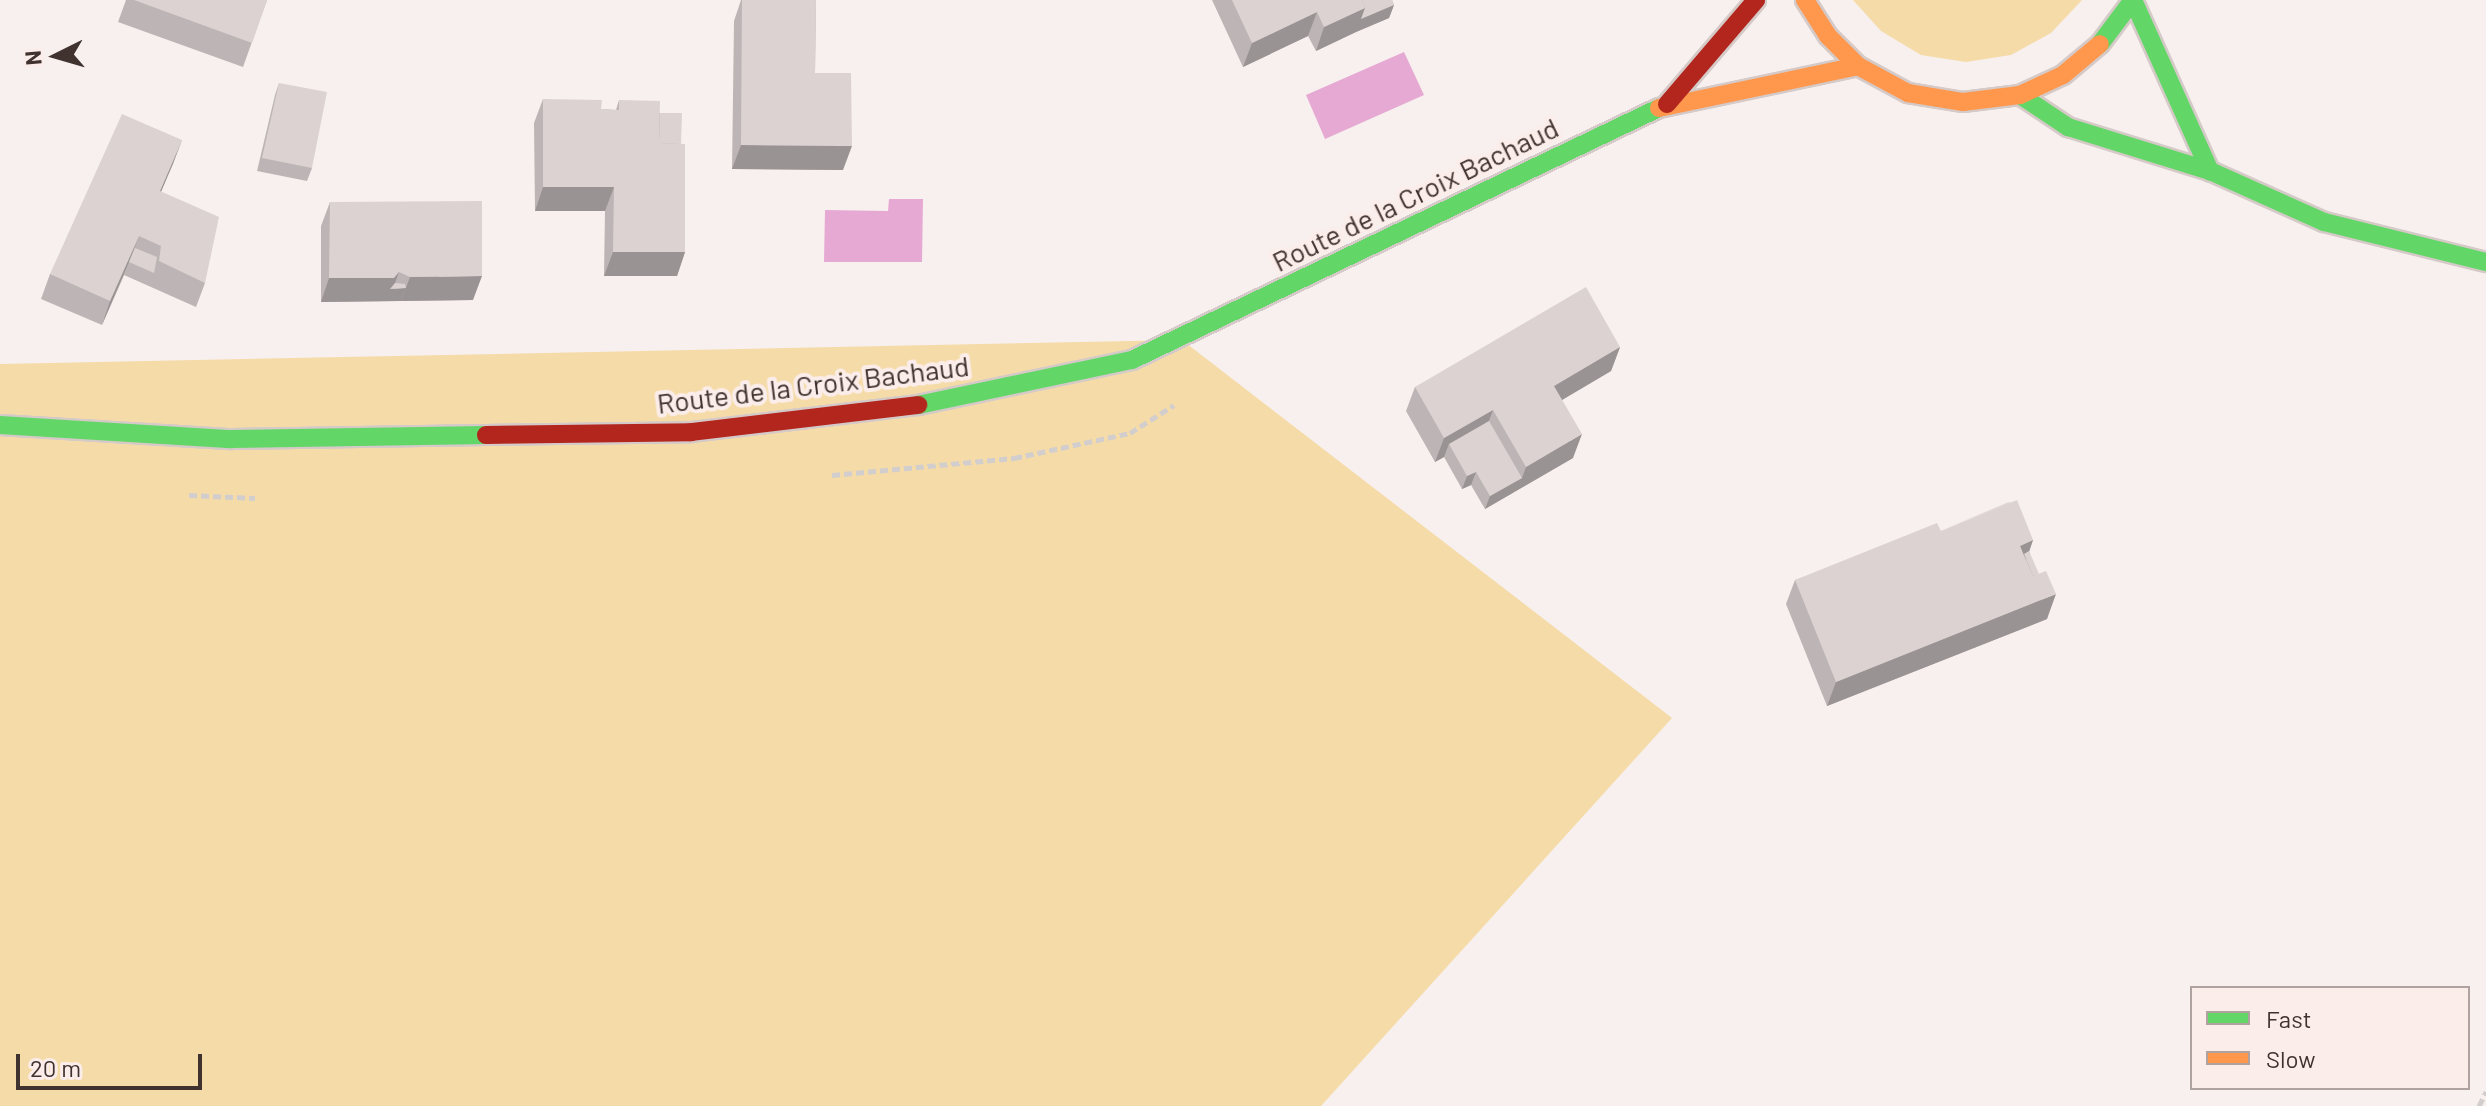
<!DOCTYPE html>
<style>
body{margin:0}
#map{position:relative;width:2486px;height:1106px;overflow:hidden;background:#f7f0ee;font-family:Barlow,sans-serif}
div>[style]{position:absolute}
[style*='--x']{left:calc(var(--x)*1px);top:calc(var(--y)*1px);width:calc(var(--w)*1px);rotate:calc(var(--a)*1deg)}
.green>*{inset:0;background:#f5dba8}
.water>*{inset:0;background:#e6a9d3}
.path>*{height:5px;margin-top:-2.5px;transform-origin:0;background:repeating-linear-gradient(90deg,#d2cecd 0 8px,transparent 0 12px)}
.roads{filter:drop-shadow(2px 0 #d5cac7) drop-shadow(-2px 0 #d5cac7) drop-shadow(0 2px #d5cac7) drop-shadow(0 -2px #d5cac7)}
.fast>*{height:18px;margin:-9px;padding:0 9px;transform-origin:9px;border-radius:9px;background:#63d668}
.slow>*{height:18px;margin:-9px;padding:0 9px;transform-origin:9px;border-radius:9px;background:#ff974d}
.jam>*{height:18px;margin:-9px;padding:0 9px;transform-origin:9px;border-radius:9px;background:#b3261e}
.wall>*{inset:0;background:#bdb5b5}
.shaded-wall>*{inset:0;background:#9a9393}
.building>*{inset:0;background:#dcd2d2}
span{translate:-50% -50%;white-space:nowrap;text-align:center;line-height:1.15;-webkit-text-stroke:8px #fbedea;paint-order:stroke}
.street-label{font-size:28px;color:#40322f}
.legend{position:absolute;left:2190px;top:986px;width:280px;height:104px;box-sizing:border-box;background:#fbedea;border:2px solid #b0a29f;margin:0;padding:10px 14px;list-style:none;font-size:24px;color:#40322f}
.legend li{display:flex;align-items:center;gap:16px;height:40px}
.legend b{width:40px;border:2px solid #b0a29f}
.north{position:absolute;left:16px;top:16px;width:80px;height:80px;-webkit-text-stroke:6px #fbedea;paint-order:stroke;rotate:265deg;font-size:22px;font-weight:700;line-height:32px;text-align:center;color:#40322f}
.north::after{content:'';display:block;margin:auto;width:28px;height:36px;background:#40322f;clip-path:polygon(50% 0,100% 100%,50% 72%,0 100%)}
.scale{position:absolute;left:16px;top:1054px;width:186px;height:36px;box-sizing:border-box;border:4px solid #40322f;border-top:0;padding-left:10px;font-size:24px;line-height:28px;white-space:nowrap;color:#40322f;-webkit-text-stroke:6px #fbedea;paint-order:stroke}
</style>
<div id="map">
<div class="green">
<div style="clip-path:polygon(1853px 0,2082px 0,2051px 33px,2011px 55px,1966px 62px,1921px 55px,1881px 31px)"></div>
<div style="clip-path:polygon(1182px 340px,1672px 718px,1321px 1106px,0 1106px,0 364px)"></div>
</div>
<div class="water">
<div style="clip-path:polygon(1404px 52px,1424px 95px,1325px 139px,1306px 95px)"></div>
<div style="clip-path:polygon(889px 199px,923px 199px,922px 262px,824px 262px,825px 210px,888px 211px)"></div>
</div>
<div class="path">
<div style="--x:832;--y:475;--w:183;--a:-5.3"></div>
<div style="--x:1014;--y:458;--w:119;--a:-12.2"></div>
<div style="--x:1130;--y:433;--w:52;--a:-32.5"></div>
<div style="--x:189;--y:495;--w:66;--a:2.6"></div>
<div style="--x:2479;--y:1106;--w:16;--a:-63"></div>
</div>
<div class="roads">
<div class="fast">
<div style="--x:2100;--y:44;--w:55;--a:-53.1"></div>
<div style="--x:2133;--y:0;--w:188;--a:65.8"></div>
<div style="--x:2020;--y:95;--w:58;--a:33.7"></div>
<div style="--x:2068;--y:127;--w:149;--a:17.2"></div>
<div style="--x:2210;--y:171;--w:125;--a:24.1"></div>
<div style="--x:2324;--y:222;--w:167;--a:13.9"></div>
<div style="--x:918;--y:405;--w:219;--a:-11.9"></div>
<div style="--x:1132;--y:360;--w:584;--a:-25.56"></div>
<div style="--x:0;--y:425;--w:232;--a:3.5"></div>
<div style="--x:232;--y:439;--w:254;--a:-0.9"></div>
</div>
<div class="slow">
<div style="--x:1805;--y:0;--w:43;--a:57.4"></div>
<div style="--x:1828;--y:36;--w:42;--a:45"></div>
<div style="--x:1858;--y:66;--w:57;--a:28.4"></div>
<div style="--x:1908;--y:93;--w:56;--a:9.3"></div>
<div style="--x:1963;--y:102;--w:57;--a:-7"></div>
<div style="--x:2020;--y:95;--w:47;--a:-24.9"></div>
<div style="--x:2063;--y:75;--w:48;--a:-40"></div>
<div style="--x:1659;--y:108;--w:203;--a:-11.9"></div>
</div>
<div class="jam">
<div style="--x:1667;--y:104;--w:137;--a:-49.4"></div>
<div style="--x:486;--y:435;--w:205;--a:-0.8"></div>
<div style="--x:691;--y:432;--w:229;--a:-6.8"></div>
</div>
</div>
<div class="wall">
<div style="clip-path:polygon(126px 0,267px 0,243px 67px,118px 22px)"></div>
<div style="clip-path:polygon(741px 0,816px 0,815px 73px,843px 170px,732px 169px,734px 21px)"></div>
<div style="clip-path:polygon(1212px 0,1392px 0,1394px 5px,1389px 18px,1356px 32px,1316px 51px,1308px 36px,1243px 67px)"></div>
<div style="clip-path:polygon(279px 83px,312px 168px,307px 181px,257px 171px,275px 95px)"></div>
<div style="clip-path:polygon(543px 99px,601px 109px,616px 110px,619px 100px,660px 113px,681px 144px,685px 252px,677px 276px,604px 276px,605px 211px,535px 211px,534px 123px)"></div>
<div style="clip-path:polygon(182px 140px,161px 192px,205px 283px,196px 307px,124px 275px,126px 271px,102px 325px,41px 299px,50px 274px)"></div>
<div style="clip-path:polygon(330px 202px,473px 300px,321px 302px,321px 226px)"></div>
<div style="clip-path:polygon(1620px 347px,1611px 371px,1562px 400px,1573px 458px,1485px 509px,1471px 485px,1462px 489px,1444px 457px,1435px 462px,1406px 411px,1415px 387px)"></div>
<div style="clip-path:polygon(1940px 531px,2033px 540px,2029px 551px,2047px 619px,1827px 706px,1786px 604px,1795px 580px)"></div>
</div>
<div class="shaded-wall">
<div style="clip-path:polygon(1394px 5px,1389px 18px,1356px 32px,1316px 51px,1324px 27px,1365px 8px)"></div>
<div style="clip-path:polygon(1317px 12px,1308px 36px,1243px 67px,1252px 43px)"></div>
<div style="clip-path:polygon(182px 140px,173px 164px,151px 215px,160px 191px)"></div>
<div style="clip-path:polygon(741px 145px,852px 146px,843px 170px,732px 169px)"></div>
<div style="clip-path:polygon(543px 187px,614px 187px,605px 211px,535px 211px)"></div>
<div style="clip-path:polygon(139px 236px,129px 262px,102px 325px,110px 301px)"></div>
<div style="clip-path:polygon(613px 252px,685px 252px,677px 276px,604px 276px)"></div>
<div style="clip-path:polygon(399px 272px,393px 289px,406px 288px,401px 301px,321px 302px,329px 278px)"></div>
<div style="clip-path:polygon(482px 276px,473px 300px,401px 301px,410px 277px)"></div>
<div style="clip-path:polygon(1620px 347px,1611px 371px,1545px 410px,1554px 386px)"></div>
<div style="clip-path:polygon(1493px 410px,1484px 434px,1449px 444px,1444px 457px,1435px 462px,1444px 438px)"></div>
<div style="clip-path:polygon(1582px 434px,1573px 458px,1485px 509px,1490px 496px,1522px 478px,1526px 467px)"></div>
<div style="clip-path:polygon(1476px 472px,1471px 485px,1462px 489px,1467px 476px)"></div>
<div style="clip-path:polygon(2033px 540px,2025px 564px,2020px 546px)"></div>
<div style="clip-path:polygon(2056px 594px,2047px 619px,1827px 706px,1836px 682px)"></div>
</div>
<div class="building">
<div style="clip-path:polygon(134px 0,267px 0,252px 43px)"></div>
<div style="clip-path:polygon(742px 0,816px 0,815px 73px,851px 73px,852px 146px,741px 145px)"></div>
<div style="clip-path:polygon(1232px 0,1362px 0,1365px 8px,1324px 27px,1317px 12px,1252px 43px)"></div>
<div style="clip-path:polygon(1362px 0,1392px 0,1394px 5px,1361px 19px,1365px 8px)"></div>
<div style="clip-path:polygon(279px 83px,327px 92px,312px 168px,262px 158px)"></div>
<div style="clip-path:polygon(543px 99px,602px 100px,601px 109px,619px 110px,619px 100px,660px 101px,659px 143px,685px 144px,685px 252px,613px 252px,614px 187px,543px 187px)"></div>
<div style="clip-path:polygon(660px 113px,682px 113px,681px 144px,659px 143px)"></div>
<div style="clip-path:polygon(122px 114px,182px 140px,160px 191px,219px 217px,205px 283px,159px 261px,161px 246px,139px 236px,110px 301px,50px 274px)"></div>
<div style="clip-path:polygon(482px 201px,482px 276px,410px 277px,399px 272px,394px 278px,329px 278px,330px 202px)"></div>
<div style="clip-path:polygon(135px 248px,157px 257px,154px 273px,129px 262px)"></div>
<div style="clip-path:polygon(395px 283px,405px 284px,406px 288px,390px 289px)"></div>
<div style="clip-path:polygon(1586px 287px,1620px 347px,1554px 386px,1582px 434px,1526px 467px,1493px 410px,1444px 438px,1415px 387px)"></div>
<div style="clip-path:polygon(1489px 421px,1522px 478px,1490px 496px,1476px 472px,1467px 476px,1449px 444px)"></div>
<div style="clip-path:polygon(2017px 500px,2033px 540px,2020px 546px,2033px 576px,2046px 571px,2056px 594px,1836px 682px,1795px 580px,1937px 523px,1941px 531px)"></div>
<div style="clip-path:polygon(2009px 502px,2010px 503px,1940px 531px)"></div>
<div style="clip-path:polygon(2029px 551px,2039px 574px,2033px 576px,2024px 554px)"></div>
</div>
<div class="street-label">
<span style="left:1415px;top:194px;rotate:-26deg">Route de la Croix Bachaud</span>
<span style="left:813px;top:384px;rotate:-7deg">Route de la Croix Bachaud</span>
</div>
<ul class="legend">
<li><b style="height:10px;background:#63d668"></b>Fast</li>
<li><b style="height:10px;background:#ff974d"></b>Slow</li>
</ul>
<div class="north">N</div>
<div class="scale">20 m</div>
</div>
